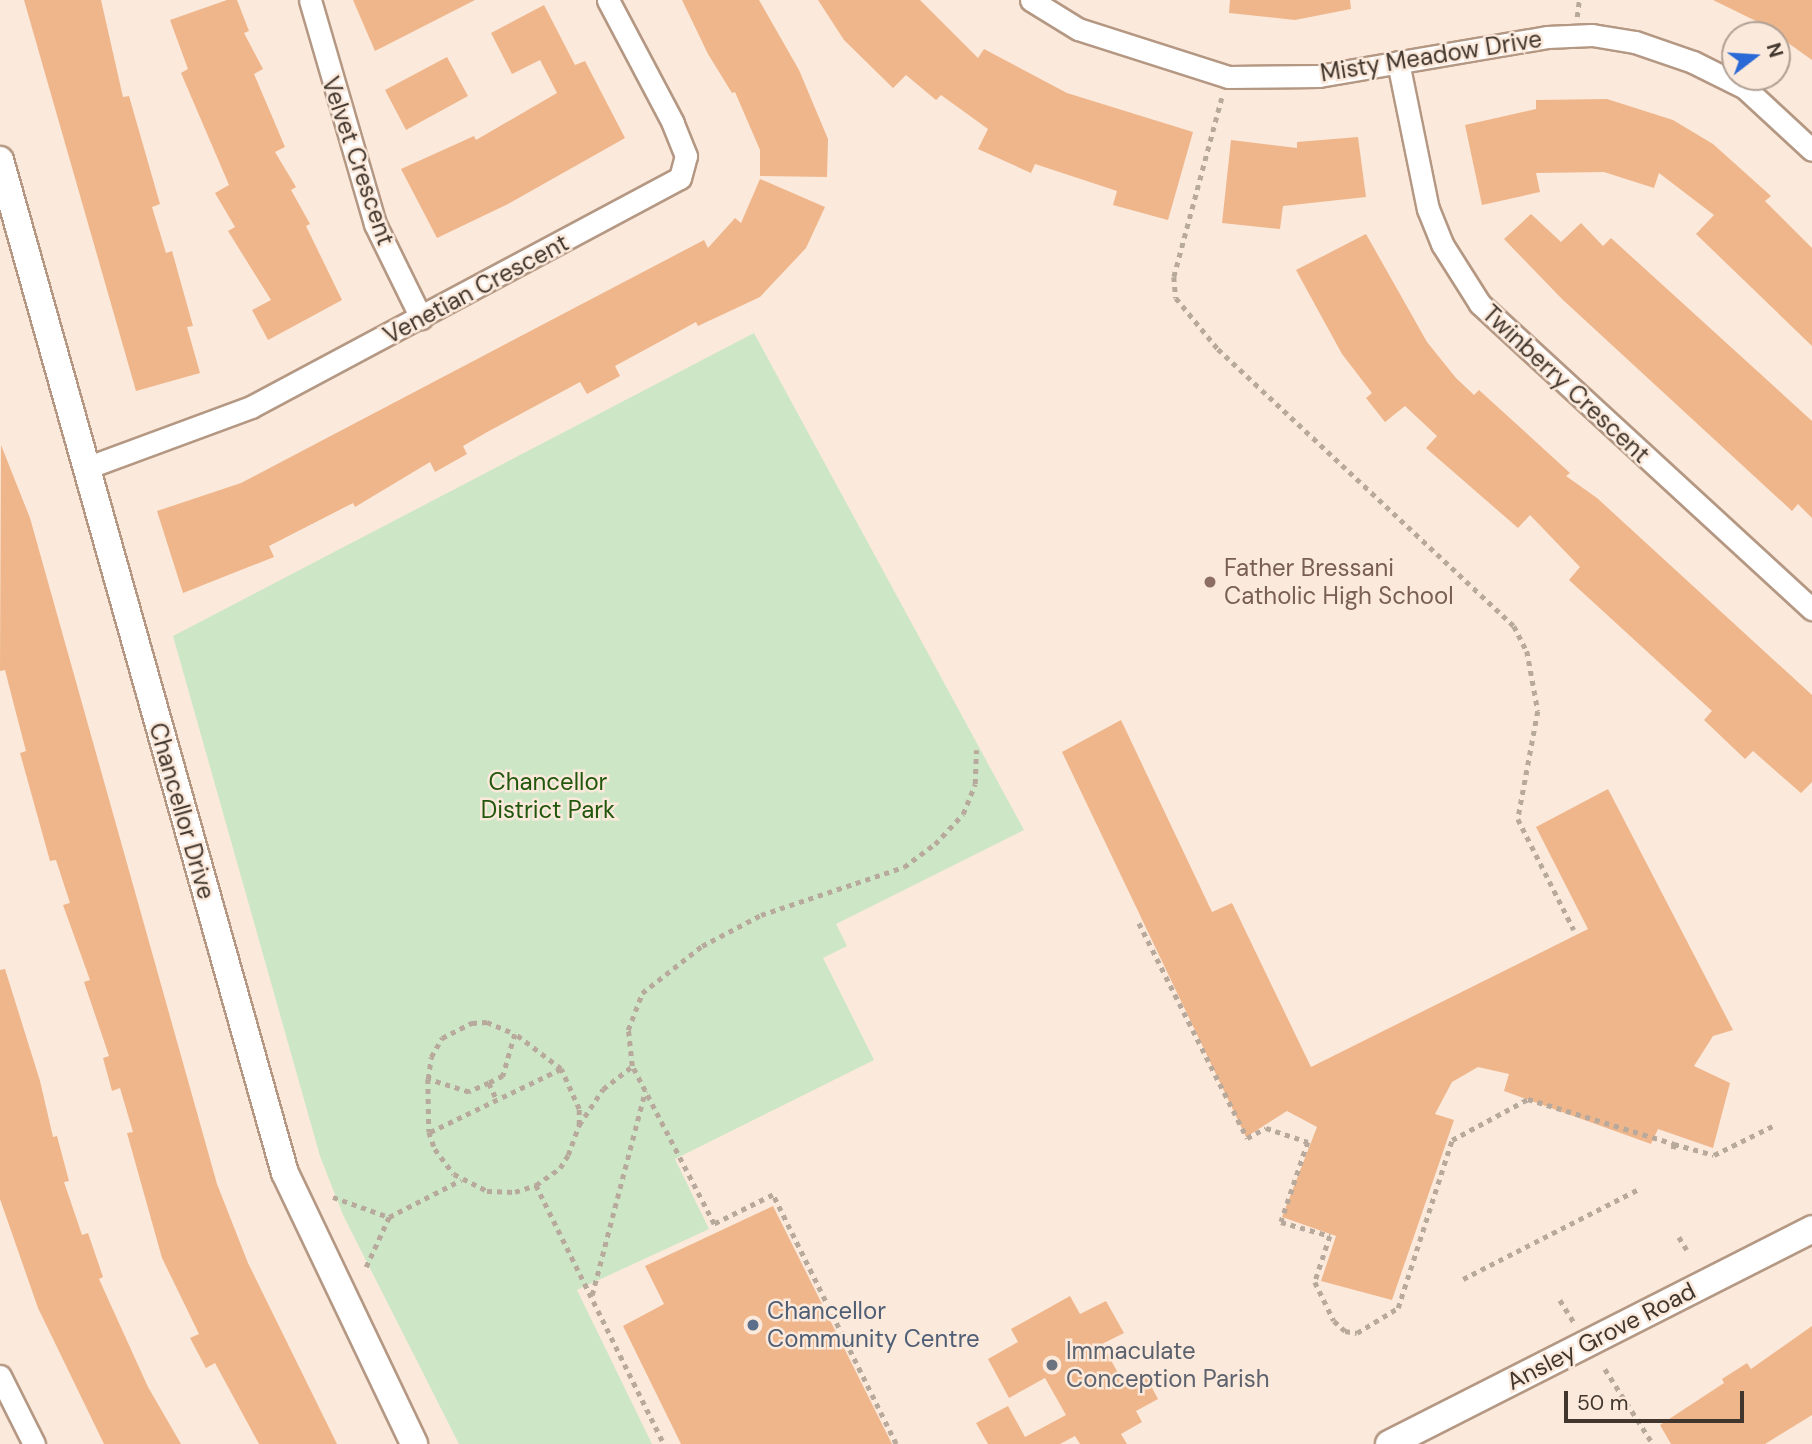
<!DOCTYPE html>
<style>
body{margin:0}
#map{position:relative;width:1812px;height:1444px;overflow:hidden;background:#fbe9db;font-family:"DM Sans",sans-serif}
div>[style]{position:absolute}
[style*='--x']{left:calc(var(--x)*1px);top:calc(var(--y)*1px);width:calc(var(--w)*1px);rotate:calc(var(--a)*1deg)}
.green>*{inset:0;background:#cde7c6}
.building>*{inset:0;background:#efb68b}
.path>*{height:4.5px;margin-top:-2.25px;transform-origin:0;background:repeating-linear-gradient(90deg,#b8a99d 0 5px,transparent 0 10px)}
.roads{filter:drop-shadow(2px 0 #b49883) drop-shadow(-2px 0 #b49883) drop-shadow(0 2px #b49883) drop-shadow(0 -2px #b49883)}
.minor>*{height:21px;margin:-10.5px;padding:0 10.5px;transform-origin:10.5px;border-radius:10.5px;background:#fff}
.tertiary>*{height:26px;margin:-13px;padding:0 13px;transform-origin:13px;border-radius:13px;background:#fff}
.dots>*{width:19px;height:19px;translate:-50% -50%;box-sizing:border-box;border:4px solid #fbe9db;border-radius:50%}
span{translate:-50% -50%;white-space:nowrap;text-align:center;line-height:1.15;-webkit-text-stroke:5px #fbe9db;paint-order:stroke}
.street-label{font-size:24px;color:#41362d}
.education-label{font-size:24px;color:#785e54}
.left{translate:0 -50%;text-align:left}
.park-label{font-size:24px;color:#21570d}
.service-label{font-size:24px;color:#4e5e75}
.worship-label{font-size:24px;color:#5b616d}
.north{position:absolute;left:1721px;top:21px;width:70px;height:70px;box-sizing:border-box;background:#fbe9db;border:2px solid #b1a195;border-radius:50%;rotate:73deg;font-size:19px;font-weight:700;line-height:28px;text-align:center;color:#41362d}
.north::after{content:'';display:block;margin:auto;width:24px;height:32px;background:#2b69d6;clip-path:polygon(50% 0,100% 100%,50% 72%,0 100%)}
.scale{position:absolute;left:1564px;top:1391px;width:180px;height:32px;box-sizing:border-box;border:4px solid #41362d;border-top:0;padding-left:9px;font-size:21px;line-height:24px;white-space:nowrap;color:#41362d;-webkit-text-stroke:5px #fbe9db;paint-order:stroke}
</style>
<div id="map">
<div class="green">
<div style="clip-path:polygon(754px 333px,1024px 830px,836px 924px,847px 946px,823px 958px,874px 1060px,675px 1159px,709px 1229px,577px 1290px,652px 1444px,459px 1444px,343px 1215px,320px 1156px,173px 636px)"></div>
</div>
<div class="building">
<div style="clip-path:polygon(24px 0,101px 0,123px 97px,129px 96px,160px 204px,152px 207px,166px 253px,172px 251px,193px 326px,187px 327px,200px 373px,136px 391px)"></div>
<div style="clip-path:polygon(227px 0,237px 0,249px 31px,244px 33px,263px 69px,254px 74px,285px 147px,275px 152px,296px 187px,291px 190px,310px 224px,306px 226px,342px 300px,268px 340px,252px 310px,271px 300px,228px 231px,235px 227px,215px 193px,229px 185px,181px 73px,188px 69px,170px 20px)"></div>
<div style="clip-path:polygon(353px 0,475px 0,375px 51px)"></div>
<div style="clip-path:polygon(682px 0,759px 0,799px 70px,828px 139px,827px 177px,760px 176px,760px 150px,735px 92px,732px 93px,708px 54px)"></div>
<div style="clip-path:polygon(818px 0,920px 0,978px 58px,984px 49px,1067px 93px,1193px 132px,1168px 220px,1113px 205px,1117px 191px,1035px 164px,1031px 173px,978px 149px,988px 129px,941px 95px,936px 100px,906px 75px,893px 88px,844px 40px)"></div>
<div style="clip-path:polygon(1230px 0,1350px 0,1351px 9px,1295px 20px,1229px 13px)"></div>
<div style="clip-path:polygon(1713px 0,1812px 0,1812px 60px,1760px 23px)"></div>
<div style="clip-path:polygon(544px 5px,575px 65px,585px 61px,625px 138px,508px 204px,437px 238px,401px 169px,474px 136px,476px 140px,557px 93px,540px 60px,512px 74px,491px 33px)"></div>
<div style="clip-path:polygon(447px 57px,468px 96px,406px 130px,385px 90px)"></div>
<div style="clip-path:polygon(1607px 99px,1673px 120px,1713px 144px,1771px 196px,1765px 201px,1812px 248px,1812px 346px,1696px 234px,1714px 215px,1659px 173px,1654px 188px,1604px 172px,1536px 173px,1540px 192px,1482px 205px,1465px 125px,1536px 109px,1536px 100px)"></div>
<div style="clip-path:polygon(1358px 137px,1366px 197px,1283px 206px,1280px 229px,1222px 223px,1231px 140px,1297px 148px,1297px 142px)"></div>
<div style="clip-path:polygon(760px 179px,825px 207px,806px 248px,760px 297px,698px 326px,696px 322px,615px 366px,620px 376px,587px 394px,580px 382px,489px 431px,463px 446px,467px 454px,435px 472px,430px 462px,355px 507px,353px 503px,269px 546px,274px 557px,183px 593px,157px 511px,241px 483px,704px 240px,708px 248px,735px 218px,741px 223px)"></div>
<div style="clip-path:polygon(1531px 214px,1561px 242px,1581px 223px,1603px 246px,1611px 238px,1812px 421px,1812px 518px,1798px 504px,1792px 511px,1562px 299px,1504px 239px)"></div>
<div style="clip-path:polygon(1366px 234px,1427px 342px,1456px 378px,1474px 395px,1479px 390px,1570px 473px,1566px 476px,1597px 498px,1812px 695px,1812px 782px,1801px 793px,1753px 751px,1745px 759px,1704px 720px,1712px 711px,1569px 580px,1580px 567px,1530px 515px,1518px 528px,1426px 448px,1437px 436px,1405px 406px,1385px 422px,1366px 398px,1372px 393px,1342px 354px,1296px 270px)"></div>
<div style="clip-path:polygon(1px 445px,30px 518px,217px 1184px,248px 1263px,337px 1444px,259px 1444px,215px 1363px,206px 1368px,190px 1338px,199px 1334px,162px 1258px,127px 1133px,133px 1132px,120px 1088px,112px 1091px,103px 1058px,109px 1056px,84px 982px,90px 980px,63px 905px,70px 903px,56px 860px,50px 861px,20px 753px,26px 751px,16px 713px,5px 670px,0 671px)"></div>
<div style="clip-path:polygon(1121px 720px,1212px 912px,1232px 903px,1311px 1067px,1588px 929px,1536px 827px,1608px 789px,1733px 1030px,1713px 1036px,1694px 1066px,1730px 1083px,1713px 1148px,1658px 1129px,1651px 1144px,1504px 1091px,1509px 1074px,1478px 1067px,1452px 1082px,1435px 1114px,1454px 1120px,1392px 1300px,1321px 1281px,1336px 1236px,1282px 1217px,1317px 1127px,1287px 1111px,1246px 1137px,1062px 752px)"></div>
<div style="clip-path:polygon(5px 969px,40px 1081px,53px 1137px,57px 1136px,69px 1181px,64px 1182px,82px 1235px,88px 1233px,103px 1277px,99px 1279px,148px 1387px,181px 1444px,104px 1444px,38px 1308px,0 1199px,0 970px)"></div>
<div style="clip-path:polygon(773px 1206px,892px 1444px,681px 1444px,623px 1326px,664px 1304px,645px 1266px)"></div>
<div style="clip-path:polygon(1070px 1296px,1080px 1314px,1106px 1301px,1124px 1333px,1102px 1344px,1123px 1382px,1143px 1371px,1158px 1399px,1136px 1411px,1142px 1422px,1121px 1434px,1127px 1444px,1080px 1444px,1075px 1436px,1060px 1444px,988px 1444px,976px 1423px,1008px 1406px,1025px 1437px,1066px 1415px,1045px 1378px,1009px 1398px,988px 1359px,1018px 1342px,1011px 1329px)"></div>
<div style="clip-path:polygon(1812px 1326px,1812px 1415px,1765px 1444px,1671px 1444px,1660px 1425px,1724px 1383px,1722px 1379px,1747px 1363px,1751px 1369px)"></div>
</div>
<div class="path">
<div style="--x:1577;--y:17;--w:17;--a:-83"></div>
<div style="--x:1222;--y:98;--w:185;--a:105"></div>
<div style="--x:1174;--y:277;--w:21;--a:85"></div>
<div style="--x:1176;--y:298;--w:66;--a:50.5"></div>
<div style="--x:1218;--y:349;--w:405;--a:43.1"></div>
<div style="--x:1514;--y:626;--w:28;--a:63"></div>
<div style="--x:1527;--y:651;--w:61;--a:79.6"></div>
<div style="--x:1538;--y:711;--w:110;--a:100.5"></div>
<div style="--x:1518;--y:819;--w:124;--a:63.2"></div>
<div style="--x:1139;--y:923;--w:241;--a:63.3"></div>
<div style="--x:1247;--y:1138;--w:21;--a:-28"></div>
<div style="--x:1266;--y:1128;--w:44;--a:18.4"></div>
<div style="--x:1308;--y:1142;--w:84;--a:108.6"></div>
<div style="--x:1281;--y:1222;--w:51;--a:15.9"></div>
<div style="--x:1330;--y:1236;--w:48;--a:108.1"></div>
<div style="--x:1315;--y:1282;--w:43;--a:64"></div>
<div style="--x:1334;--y:1321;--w:15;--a:42"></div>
<div style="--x:1345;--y:1331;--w:12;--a:9"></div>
<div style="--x:1357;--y:1333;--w:48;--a:-31.4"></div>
<div style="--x:1398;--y:1308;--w:176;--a:-72.2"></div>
<div style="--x:1452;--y:1140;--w:86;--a:-28.3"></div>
<div style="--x:1528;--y:1099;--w:153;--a:17.1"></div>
<div style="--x:428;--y:1079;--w:53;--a:88.9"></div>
<div style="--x:429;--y:1132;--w:18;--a:71"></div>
<div style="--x:435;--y:1149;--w:31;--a:53"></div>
<div style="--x:454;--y:1174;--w:37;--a:27"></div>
<div style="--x:487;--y:1191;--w:28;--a:2"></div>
<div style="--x:515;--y:1192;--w:22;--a:-18"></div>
<div style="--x:536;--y:1185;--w:29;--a:-35"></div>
<div style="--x:560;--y:1168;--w:15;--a:-58"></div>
<div style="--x:568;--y:1155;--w:32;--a:-70"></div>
<div style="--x:579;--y:1125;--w:16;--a:-90"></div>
<div style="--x:579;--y:1109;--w:44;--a:-114.2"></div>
<div style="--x:561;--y:1069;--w:58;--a:-142.7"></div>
<div style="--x:489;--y:1083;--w:22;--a:156"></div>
<div style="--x:469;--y:1092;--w:43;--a:-162.4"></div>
<div style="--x:428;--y:1079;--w:22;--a:-82"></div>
<div style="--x:431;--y:1057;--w:22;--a:-60"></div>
<div style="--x:442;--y:1038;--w:34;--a:-27"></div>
<div style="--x:472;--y:1023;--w:15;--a:-4"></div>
<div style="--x:487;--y:1022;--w:30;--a:23"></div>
<div style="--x:515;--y:1034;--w:44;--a:105.9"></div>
<div style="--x:503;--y:1076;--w:16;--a:153"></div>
<div style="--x:489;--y:1083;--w:19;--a:65"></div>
<div style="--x:579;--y:1125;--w:43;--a:-56.3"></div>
<div style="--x:603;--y:1089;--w:37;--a:-38"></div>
<div style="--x:430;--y:1132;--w:145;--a:-25.7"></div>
<div style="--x:1673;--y:1149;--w:5;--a:-79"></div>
<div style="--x:1674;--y:1144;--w:41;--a:15.4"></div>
<div style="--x:1714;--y:1155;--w:66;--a:-26.2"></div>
<div style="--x:536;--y:1185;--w:289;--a:63.7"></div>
<div style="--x:333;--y:1197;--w:59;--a:19.7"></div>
<div style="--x:1679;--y:1237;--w:15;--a:58"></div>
<div style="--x:366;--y:1267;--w:55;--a:-65.3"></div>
<div style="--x:389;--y:1217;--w:81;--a:-27.2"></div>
<div style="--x:1463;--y:1279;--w:198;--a:-27.1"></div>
<div style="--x:592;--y:1295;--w:211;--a:-75.4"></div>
<div style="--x:1560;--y:1300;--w:26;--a:58"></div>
<div style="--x:1605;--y:1369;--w:89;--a:57.4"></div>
<div style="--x:896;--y:1444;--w:278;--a:-116.3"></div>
<div style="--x:773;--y:1195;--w:66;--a:153.8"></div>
<div style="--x:714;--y:1224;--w:178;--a:-117.4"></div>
<div style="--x:632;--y:1066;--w:36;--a:-96"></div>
<div style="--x:628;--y:1030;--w:40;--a:-69"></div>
<div style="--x:642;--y:993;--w:76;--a:-38.1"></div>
<div style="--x:702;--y:946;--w:67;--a:-27.7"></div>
<div style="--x:761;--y:915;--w:151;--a:-18.6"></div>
<div style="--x:904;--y:867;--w:39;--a:-37"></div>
<div style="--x:935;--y:844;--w:41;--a:-47"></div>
<div style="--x:963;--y:814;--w:32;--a:-68"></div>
<div style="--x:975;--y:784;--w:34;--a:-88"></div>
</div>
<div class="roads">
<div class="minor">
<div style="--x:310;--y:0;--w:233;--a:73.8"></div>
<div style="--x:375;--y:224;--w:105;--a:63.9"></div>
<div style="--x:1031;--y:0;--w:55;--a:31.7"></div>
<div style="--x:1078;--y:29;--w:157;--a:17.7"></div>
<div style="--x:1228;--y:77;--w:91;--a:-0.6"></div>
<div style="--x:1319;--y:76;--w:231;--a:-9.7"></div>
<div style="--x:1547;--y:37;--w:45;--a:-2.5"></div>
<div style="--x:1592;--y:35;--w:44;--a:9.2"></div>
<div style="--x:1635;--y:42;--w:61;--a:19"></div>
<div style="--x:1693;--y:62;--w:58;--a:26.6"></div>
<div style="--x:1745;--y:88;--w:91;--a:42.8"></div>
<div style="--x:1398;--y:62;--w:150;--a:78.5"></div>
<div style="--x:1428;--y:209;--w:38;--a:68"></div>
<div style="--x:1442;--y:244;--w:71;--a:57.7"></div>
<div style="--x:1480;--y:304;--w:451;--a:42.6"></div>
<div style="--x:86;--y:468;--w:176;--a:-20.3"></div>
<div style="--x:251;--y:407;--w:486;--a:-28.1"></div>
<div style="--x:680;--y:178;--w:23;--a:-75"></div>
<div style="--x:686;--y:156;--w:35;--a:-112"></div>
<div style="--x:673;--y:123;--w:139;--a:-117.9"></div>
<div style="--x:0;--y:1376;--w:76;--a:63.4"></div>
</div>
<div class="tertiary">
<div style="--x:0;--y:160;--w:1052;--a:74.29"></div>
<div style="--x:285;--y:1173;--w:300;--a:64.5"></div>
<div style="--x:1389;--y:1444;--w:475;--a:-26.9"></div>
</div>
</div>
<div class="dots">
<div style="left:1210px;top:582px;background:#8d6e63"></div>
<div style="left:753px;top:1325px;background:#5c6f8a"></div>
<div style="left:1052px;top:1365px;background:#6b7280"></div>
</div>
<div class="street-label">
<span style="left:1431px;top:56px;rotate:-9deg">Misty Meadow Drive</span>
<span style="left:358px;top:161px;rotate:71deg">Velvet Crescent</span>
<span style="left:476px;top:289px;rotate:-28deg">Venetian Crescent</span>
<span style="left:1566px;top:384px;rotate:43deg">Twinberry Crescent</span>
<span style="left:182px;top:811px;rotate:74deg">Chancellor Drive</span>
<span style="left:1601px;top:1336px;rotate:-27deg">Ansley Grove Road</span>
</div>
<div class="education-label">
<span class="left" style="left:1224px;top:582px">Father Bressani<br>Catholic High School</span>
</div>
<div class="park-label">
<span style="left:548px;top:796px">Chancellor<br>District Park</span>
</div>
<div class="service-label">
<span class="left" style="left:767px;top:1325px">Chancellor<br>Community Centre</span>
</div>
<div class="worship-label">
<span class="left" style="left:1066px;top:1365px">Immaculate<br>Conception Parish</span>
</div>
<div class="north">N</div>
<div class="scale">50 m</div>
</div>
